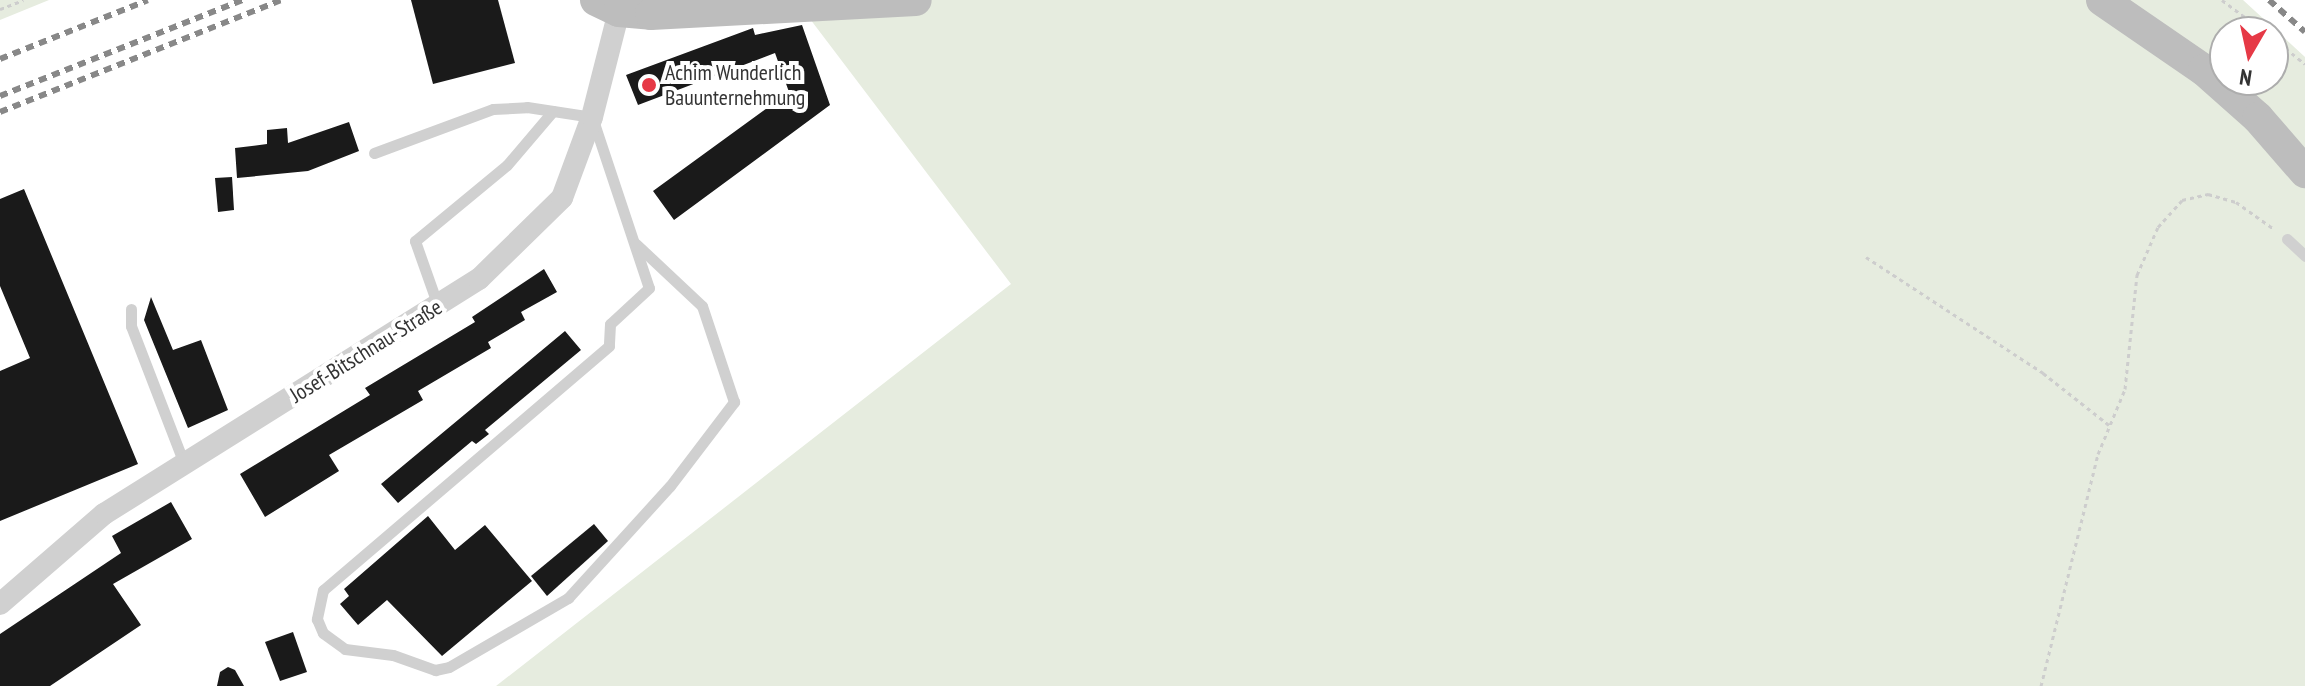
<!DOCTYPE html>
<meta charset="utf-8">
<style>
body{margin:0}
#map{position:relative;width:2305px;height:686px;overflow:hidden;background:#fff;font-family:"PT Sans Narrow",sans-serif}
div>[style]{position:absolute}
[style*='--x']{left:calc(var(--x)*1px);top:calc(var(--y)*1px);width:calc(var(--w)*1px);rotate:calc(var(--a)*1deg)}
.green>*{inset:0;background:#e6ecdf}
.building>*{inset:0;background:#1a1a1a}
.path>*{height:3px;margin-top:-1.5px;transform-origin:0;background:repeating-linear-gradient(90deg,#cdcdcd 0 4px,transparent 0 8px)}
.lane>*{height:11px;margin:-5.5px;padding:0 5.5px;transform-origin:5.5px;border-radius:5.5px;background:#d0d0d0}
.street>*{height:22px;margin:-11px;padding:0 11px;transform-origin:11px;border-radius:11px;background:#d0d0d0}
.secondary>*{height:32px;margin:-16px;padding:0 16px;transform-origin:16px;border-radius:16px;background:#bdbdbd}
.rail>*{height:6px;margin-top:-3px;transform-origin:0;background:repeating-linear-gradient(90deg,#888 0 8px,transparent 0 14px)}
.dots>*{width:22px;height:22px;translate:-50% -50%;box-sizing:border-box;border:4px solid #fff;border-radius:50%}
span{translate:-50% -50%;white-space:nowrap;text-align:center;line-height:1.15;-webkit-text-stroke:8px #fff;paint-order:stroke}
.poi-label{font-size:22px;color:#333}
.left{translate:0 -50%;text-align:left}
.street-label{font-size:22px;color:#333}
.north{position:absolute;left:2209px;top:16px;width:80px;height:80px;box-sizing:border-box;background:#fff;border:2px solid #adadad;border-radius:50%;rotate:189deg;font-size:22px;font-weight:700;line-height:32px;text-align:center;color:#333}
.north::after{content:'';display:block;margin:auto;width:28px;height:36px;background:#e63946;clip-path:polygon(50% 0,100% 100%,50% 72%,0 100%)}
</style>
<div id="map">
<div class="green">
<div style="clip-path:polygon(0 0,49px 0,0 20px)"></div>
<div style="clip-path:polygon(evenodd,624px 0,2243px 0,2305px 57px,2305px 686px,496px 686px,1011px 284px,804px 11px,624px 0,2225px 32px,2273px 32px,2273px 80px,2225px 80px,2225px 32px)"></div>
</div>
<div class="building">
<div style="clip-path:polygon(411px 0,498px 0,515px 63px,433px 84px)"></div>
<div style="clip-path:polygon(802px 25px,830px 105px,674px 220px,653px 191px,789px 92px,775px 53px,638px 105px,626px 75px,753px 28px,755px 35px)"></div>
<div style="clip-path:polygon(349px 122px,359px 151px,308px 171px,237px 178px,235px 148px,267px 144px,267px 130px,287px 128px,288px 143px)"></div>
<div style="clip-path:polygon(232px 177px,234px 210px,218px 212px,215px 178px)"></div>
<div style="clip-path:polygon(24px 189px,138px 464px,0 521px,0 371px,30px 358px,0 286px,0 199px)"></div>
<div style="clip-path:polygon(544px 269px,557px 292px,521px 312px,525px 320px,488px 342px,491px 348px,418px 391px,423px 400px,329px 455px,339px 471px,265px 517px,240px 474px,370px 395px,365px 388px,475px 322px,472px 317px)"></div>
<div style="clip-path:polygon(151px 297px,173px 350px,201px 340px,228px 410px,188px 428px,144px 320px)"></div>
<div style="clip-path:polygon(565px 331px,581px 350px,485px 430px,489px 434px,476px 444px,472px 441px,398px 503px,381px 484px)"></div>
<div style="clip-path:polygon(171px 502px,192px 539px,113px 584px,141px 625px,50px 686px,0 686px,0 634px,121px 553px,112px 536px)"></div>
<div style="clip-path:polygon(428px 516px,455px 550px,485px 525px,532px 581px,442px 656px,387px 600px,358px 625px,340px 604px,349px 596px,344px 589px)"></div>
<div style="clip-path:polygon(594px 524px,608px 541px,547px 596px,531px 576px)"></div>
<div style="clip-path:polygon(293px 632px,307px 672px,280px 681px,265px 642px)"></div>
<div style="clip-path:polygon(228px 667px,235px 670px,244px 686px,217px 686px,220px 672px)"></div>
</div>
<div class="path">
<div style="--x:2222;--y:0;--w:54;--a:36.7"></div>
<div style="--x:0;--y:9;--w:25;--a:-21"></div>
<div style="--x:2273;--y:38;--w:41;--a:39.1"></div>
<div style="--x:1866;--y:257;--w:212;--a:33.2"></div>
<div style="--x:2043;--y:373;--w:84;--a:38.2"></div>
<div style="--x:2041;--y:686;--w:239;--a:-76.2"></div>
<div style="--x:2098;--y:454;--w:70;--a:-67.4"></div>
<div style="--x:2125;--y:389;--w:115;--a:-84"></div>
<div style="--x:2137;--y:275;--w:52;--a:-66.4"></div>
<div style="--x:2158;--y:227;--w:36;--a:-48"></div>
<div style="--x:2182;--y:200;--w:27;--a:-13"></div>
<div style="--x:2208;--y:194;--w:29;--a:16"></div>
<div style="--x:2236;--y:202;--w:47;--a:35.4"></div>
</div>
<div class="lane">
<div style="--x:374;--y:153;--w:127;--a:-20.3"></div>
<div style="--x:493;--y:109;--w:34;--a:-3"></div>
<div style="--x:527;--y:107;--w:66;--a:8.7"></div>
<div style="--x:592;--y:117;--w:180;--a:71.6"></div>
<div style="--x:649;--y:288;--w:53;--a:137.3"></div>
<div style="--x:610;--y:324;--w:22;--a:93"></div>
<div style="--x:609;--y:346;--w:376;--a:139.5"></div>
<div style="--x:323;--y:590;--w:30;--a:102"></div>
<div style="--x:317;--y:619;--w:15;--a:67"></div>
<div style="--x:323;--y:633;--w:27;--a:36"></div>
<div style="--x:345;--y:649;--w:48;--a:7.1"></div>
<div style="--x:393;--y:655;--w:45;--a:19.7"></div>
<div style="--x:435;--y:670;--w:14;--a:-12"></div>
<div style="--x:449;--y:667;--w:138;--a:-30.1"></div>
<div style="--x:568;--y:598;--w:151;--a:-47.7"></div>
<div style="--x:670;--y:486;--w:106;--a:-52.7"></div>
<div style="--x:734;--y:402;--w:101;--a:-108.4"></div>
<div style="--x:702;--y:306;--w:91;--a:-136.8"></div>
<div style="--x:2287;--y:239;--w:25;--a:43"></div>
<div style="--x:438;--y:306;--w:69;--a:-109.5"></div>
<div style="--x:415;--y:241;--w:119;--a:-39.6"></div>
<div style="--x:507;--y:165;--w:71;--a:-49.6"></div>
<div style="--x:131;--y:309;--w:17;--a:90"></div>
<div style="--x:131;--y:326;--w:150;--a:68.9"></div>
</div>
<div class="street">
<div style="--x:0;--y:604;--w:138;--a:-40.9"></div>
<div style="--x:104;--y:514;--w:443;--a:-32.1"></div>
<div style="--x:479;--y:279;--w:116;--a:-44.3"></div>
<div style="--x:562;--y:198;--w:86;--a:-69.7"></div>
<div style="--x:592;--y:117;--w:109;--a:-75.7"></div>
</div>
<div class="secondary">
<div style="--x:596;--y:0;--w:25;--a:26"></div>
<div style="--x:619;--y:11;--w:32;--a:5"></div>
<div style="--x:651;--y:14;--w:265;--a:-3"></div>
<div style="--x:2102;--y:0;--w:124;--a:34.5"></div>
<div style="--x:2204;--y:70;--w:72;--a:41.6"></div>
<div style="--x:2258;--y:118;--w:72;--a:49"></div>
</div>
<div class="rail">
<div style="--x:2269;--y:0;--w:48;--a:41.6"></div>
<div style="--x:0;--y:59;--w:159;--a:-21.7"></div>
<div style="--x:0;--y:96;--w:261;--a:-21.6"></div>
<div style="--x:0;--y:112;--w:302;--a:-21.7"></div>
</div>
<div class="dots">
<div style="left:649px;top:85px;background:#e63946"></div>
</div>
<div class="poi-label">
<span class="left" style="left:665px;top:85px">Achim Wunderlich<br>Bauunternehmung</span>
</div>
<div class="street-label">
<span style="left:366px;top:351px;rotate:-32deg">Josef-Bitschnau-Straße</span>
</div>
<div class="north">N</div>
</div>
